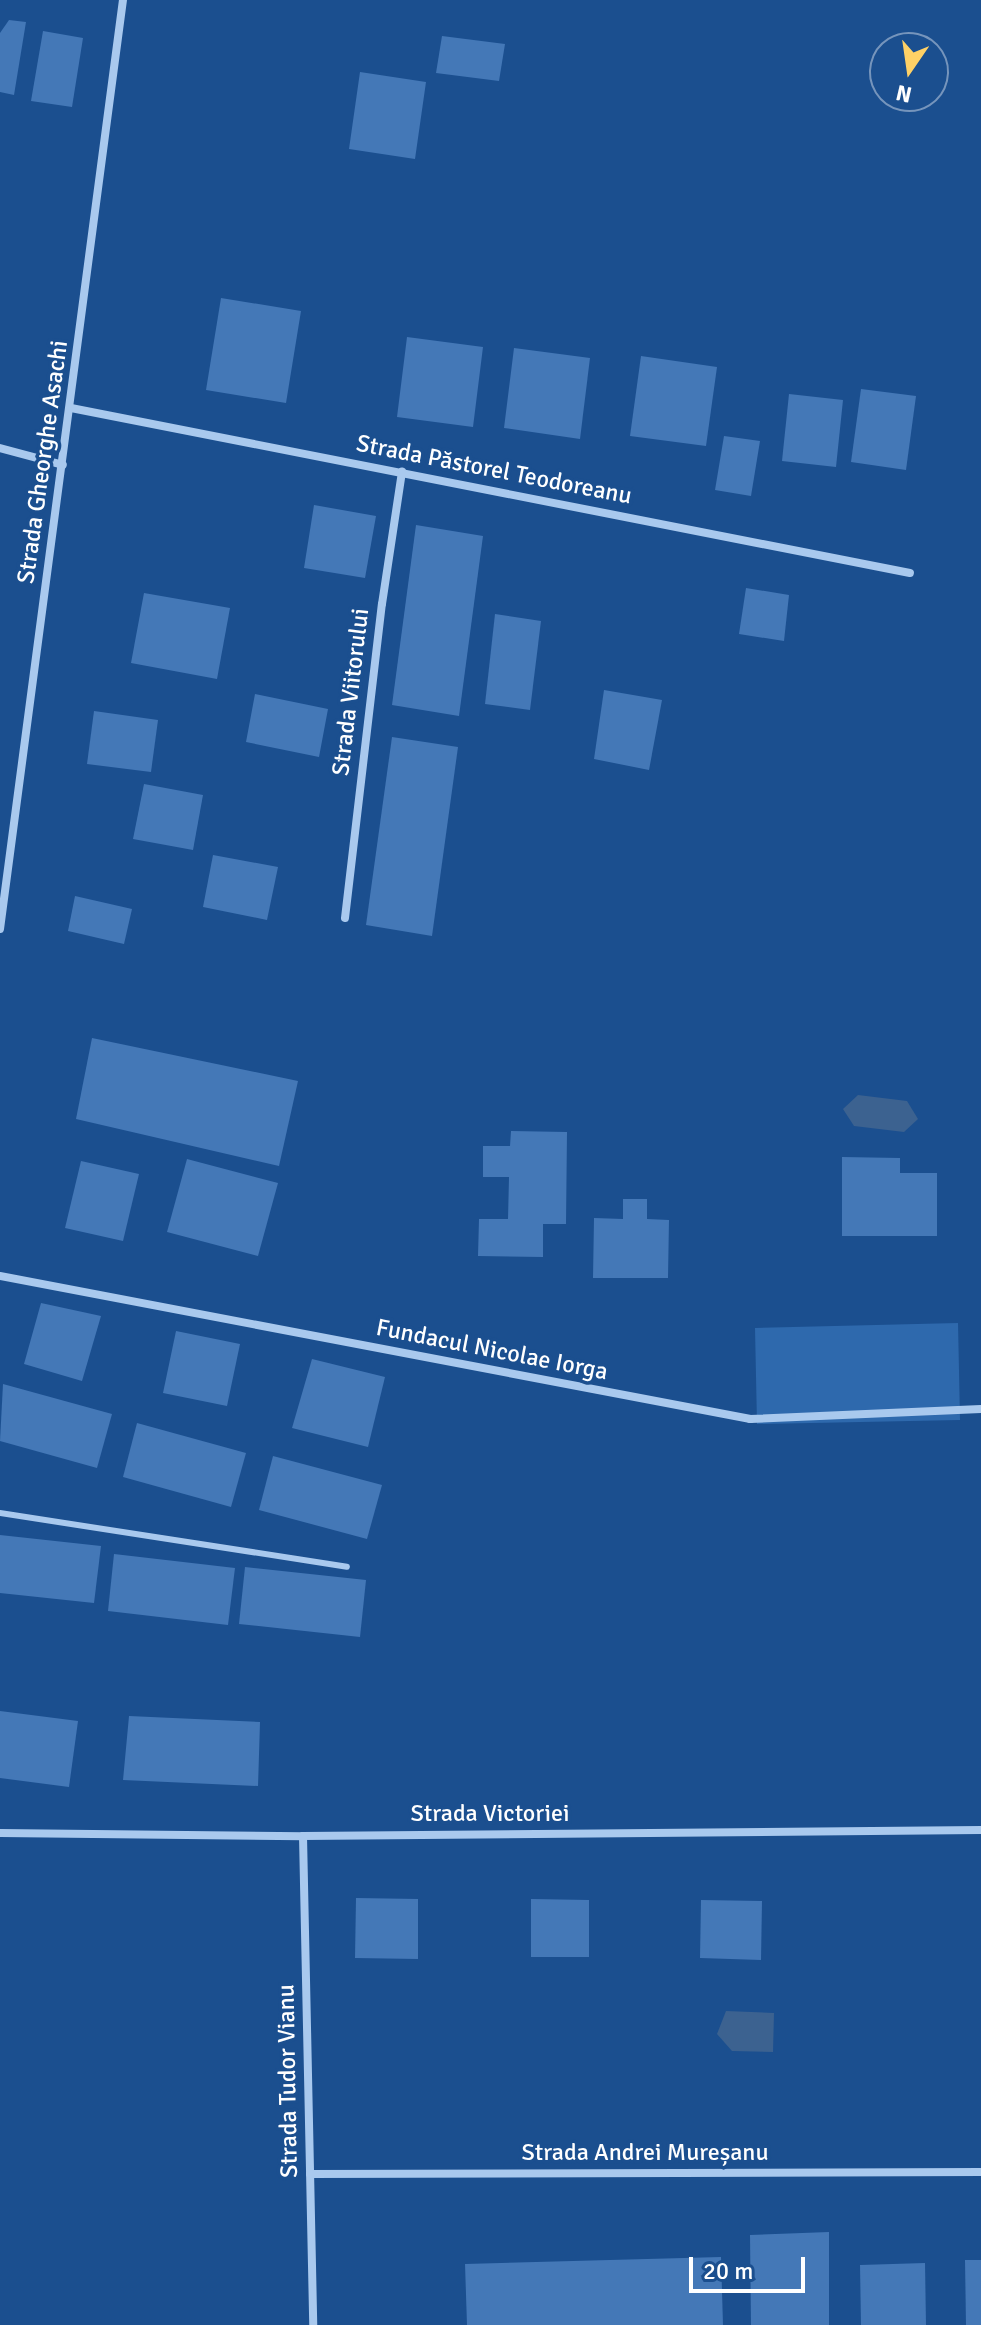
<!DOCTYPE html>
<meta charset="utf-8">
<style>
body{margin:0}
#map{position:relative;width:981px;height:2325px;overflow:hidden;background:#1b4f8f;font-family:Signika,sans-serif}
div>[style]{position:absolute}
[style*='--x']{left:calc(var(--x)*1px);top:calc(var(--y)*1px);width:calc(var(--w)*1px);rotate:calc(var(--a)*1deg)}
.green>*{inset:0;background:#2e69ad}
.water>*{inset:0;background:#3c6290}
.building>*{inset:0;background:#4478b7}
.service>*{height:6px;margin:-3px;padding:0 3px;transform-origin:3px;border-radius:3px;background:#a9c9ee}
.minor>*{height:8px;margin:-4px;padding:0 4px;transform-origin:4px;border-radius:4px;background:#a9c9ee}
span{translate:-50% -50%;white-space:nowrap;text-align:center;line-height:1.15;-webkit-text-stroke:7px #1b4f8f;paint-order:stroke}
.street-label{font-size:24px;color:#fff}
.north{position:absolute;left:869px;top:32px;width:80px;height:80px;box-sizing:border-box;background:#1b4f8f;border:2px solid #7695bc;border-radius:50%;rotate:193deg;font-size:22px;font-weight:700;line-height:32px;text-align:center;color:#fff}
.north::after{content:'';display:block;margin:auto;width:28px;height:36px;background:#ffd166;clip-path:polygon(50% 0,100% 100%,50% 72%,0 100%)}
.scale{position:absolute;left:689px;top:2257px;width:116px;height:36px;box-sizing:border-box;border:4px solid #fff;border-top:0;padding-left:10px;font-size:24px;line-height:28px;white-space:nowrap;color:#fff;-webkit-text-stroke:6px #1b4f8f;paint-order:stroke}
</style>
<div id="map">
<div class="green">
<div style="clip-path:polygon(958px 1323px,960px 1420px,757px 1424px,755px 1328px)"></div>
</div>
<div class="water">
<div style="clip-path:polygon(858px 1095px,907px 1101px,918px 1119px,904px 1132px,854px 1126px,843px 1109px)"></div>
<div style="clip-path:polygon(726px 2011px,774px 2013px,773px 2052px,732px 2051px,717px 2034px)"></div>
</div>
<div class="building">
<div style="clip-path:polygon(9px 20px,26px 22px,14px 95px,0 92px,0 33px)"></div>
<div style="clip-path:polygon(43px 31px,83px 38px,72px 107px,31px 101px)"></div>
<div style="clip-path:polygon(442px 36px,505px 44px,499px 81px,436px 73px)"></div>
<div style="clip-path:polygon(360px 72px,426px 82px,415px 159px,349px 149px)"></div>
<div style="clip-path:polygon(221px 298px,301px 311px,286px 403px,206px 390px)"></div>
<div style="clip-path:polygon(407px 337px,483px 347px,473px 427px,397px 417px)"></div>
<div style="clip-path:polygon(514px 348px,590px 358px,580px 439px,504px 428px)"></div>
<div style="clip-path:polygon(641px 356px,717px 367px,706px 446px,630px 436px)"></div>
<div style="clip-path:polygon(861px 389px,916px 396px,906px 470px,851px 462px)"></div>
<div style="clip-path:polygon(789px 394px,843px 400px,836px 467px,782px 461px)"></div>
<div style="clip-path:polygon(724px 436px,760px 441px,751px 496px,715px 490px)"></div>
<div style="clip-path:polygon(314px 505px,376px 516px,365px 578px,304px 568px)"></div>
<div style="clip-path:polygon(416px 525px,483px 536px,459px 716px,392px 705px)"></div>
<div style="clip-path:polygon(746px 588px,789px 595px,784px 641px,739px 634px)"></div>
<div style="clip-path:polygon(144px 593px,230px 608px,217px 679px,131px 663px)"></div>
<div style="clip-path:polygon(495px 614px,541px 621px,530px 710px,485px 704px)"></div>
<div style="clip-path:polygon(604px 690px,662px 700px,649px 770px,594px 759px)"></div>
<div style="clip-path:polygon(255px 694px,328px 709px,319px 757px,246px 742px)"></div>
<div style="clip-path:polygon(94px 711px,158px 720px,151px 772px,87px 764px)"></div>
<div style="clip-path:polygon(392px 737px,458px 747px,432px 936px,366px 925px)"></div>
<div style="clip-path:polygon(144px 784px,203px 795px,193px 850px,133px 839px)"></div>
<div style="clip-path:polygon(213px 855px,278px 867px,267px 920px,203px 907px)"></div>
<div style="clip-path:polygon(75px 896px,132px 909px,124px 944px,68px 931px)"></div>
<div style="clip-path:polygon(92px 1038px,298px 1081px,279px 1166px,76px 1119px)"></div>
<div style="clip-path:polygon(511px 1131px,567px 1132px,566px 1224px,543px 1224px,543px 1257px,478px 1256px,479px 1219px,508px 1219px,509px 1177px,483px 1177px,483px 1146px,510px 1146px)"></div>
<div style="clip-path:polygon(842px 1157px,900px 1158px,900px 1173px,937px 1173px,937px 1236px,842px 1236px)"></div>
<div style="clip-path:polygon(187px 1159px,278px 1183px,258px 1256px,167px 1232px)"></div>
<div style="clip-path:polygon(81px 1161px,139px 1174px,123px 1241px,65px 1228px)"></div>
<div style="clip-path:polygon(623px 1199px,647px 1199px,647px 1219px,669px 1220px,668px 1278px,593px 1278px,594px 1218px,623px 1219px)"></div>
<div style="clip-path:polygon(41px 1303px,101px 1316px,82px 1381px,24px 1364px)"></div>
<div style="clip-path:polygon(176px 1331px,240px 1344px,227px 1406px,163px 1393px)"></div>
<div style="clip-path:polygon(312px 1359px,385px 1377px,368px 1447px,292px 1428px)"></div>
<div style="clip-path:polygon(3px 1384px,112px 1414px,97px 1468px,0 1441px)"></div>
<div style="clip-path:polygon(137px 1423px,246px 1453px,231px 1507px,123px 1477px)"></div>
<div style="clip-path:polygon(273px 1456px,382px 1485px,367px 1539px,259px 1510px)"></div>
<div style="clip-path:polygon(0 1535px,101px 1546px,94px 1603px,0 1593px)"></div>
<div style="clip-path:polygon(114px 1554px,235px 1568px,228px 1625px,108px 1611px)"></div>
<div style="clip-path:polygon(245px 1567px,366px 1580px,360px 1637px,239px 1624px)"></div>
<div style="clip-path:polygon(0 1711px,78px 1721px,69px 1787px,0 1778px)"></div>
<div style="clip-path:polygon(129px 1716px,260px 1722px,258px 1786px,123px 1780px)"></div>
<div style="clip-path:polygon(356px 1898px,418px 1899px,418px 1959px,355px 1958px)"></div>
<div style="clip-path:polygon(531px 1899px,589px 1900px,589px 1957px,531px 1957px)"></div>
<div style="clip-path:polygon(701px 1900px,762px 1901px,761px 1960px,700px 1958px)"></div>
<div style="clip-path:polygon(829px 2232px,829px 2325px,751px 2325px,750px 2235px)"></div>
<div style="clip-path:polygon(721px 2257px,723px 2325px,467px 2325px,465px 2264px)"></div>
<div style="clip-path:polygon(965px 2260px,981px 2260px,981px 2325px,966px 2325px)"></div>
<div style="clip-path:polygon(925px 2263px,926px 2325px,861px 2325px,860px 2265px)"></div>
</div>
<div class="service">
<div style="--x:0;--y:1513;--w:351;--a:8.8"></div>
</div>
<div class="minor">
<div style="--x:71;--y:408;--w:855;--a:11.13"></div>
<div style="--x:0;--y:448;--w:65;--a:15.1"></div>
<div style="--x:345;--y:918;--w:316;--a:-83.3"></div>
<div style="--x:382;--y:604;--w:134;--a:-81.4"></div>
<div style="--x:0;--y:929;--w:937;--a:-82.46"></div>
<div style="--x:0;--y:1276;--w:764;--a:10.79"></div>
<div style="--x:750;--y:1419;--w:231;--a:-2.5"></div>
<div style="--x:0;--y:1833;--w:303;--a:0.6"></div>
<div style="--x:303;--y:1836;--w:678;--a:-0.51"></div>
<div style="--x:303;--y:1836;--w:489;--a:88.8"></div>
<div style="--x:310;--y:2174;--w:671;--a:-0.17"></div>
</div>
<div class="street-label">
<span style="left:43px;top:462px;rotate:-82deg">Strada Gheorghe Asachi</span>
<span style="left:494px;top:470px;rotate:11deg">Strada Păstorel Teodoreanu</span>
<span style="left:351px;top:692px;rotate:-83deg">Strada Viitorului</span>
<span style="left:492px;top:1350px;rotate:11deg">Fundacul Nicolae Iorga</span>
<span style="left:490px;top:1814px">Strada Victoriei</span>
<span style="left:288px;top:2081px;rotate:-91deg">Strada Tudor Vianu</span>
<span style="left:645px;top:2153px">Strada Andrei Mureșanu</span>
</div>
<div class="north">N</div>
<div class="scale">20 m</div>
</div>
